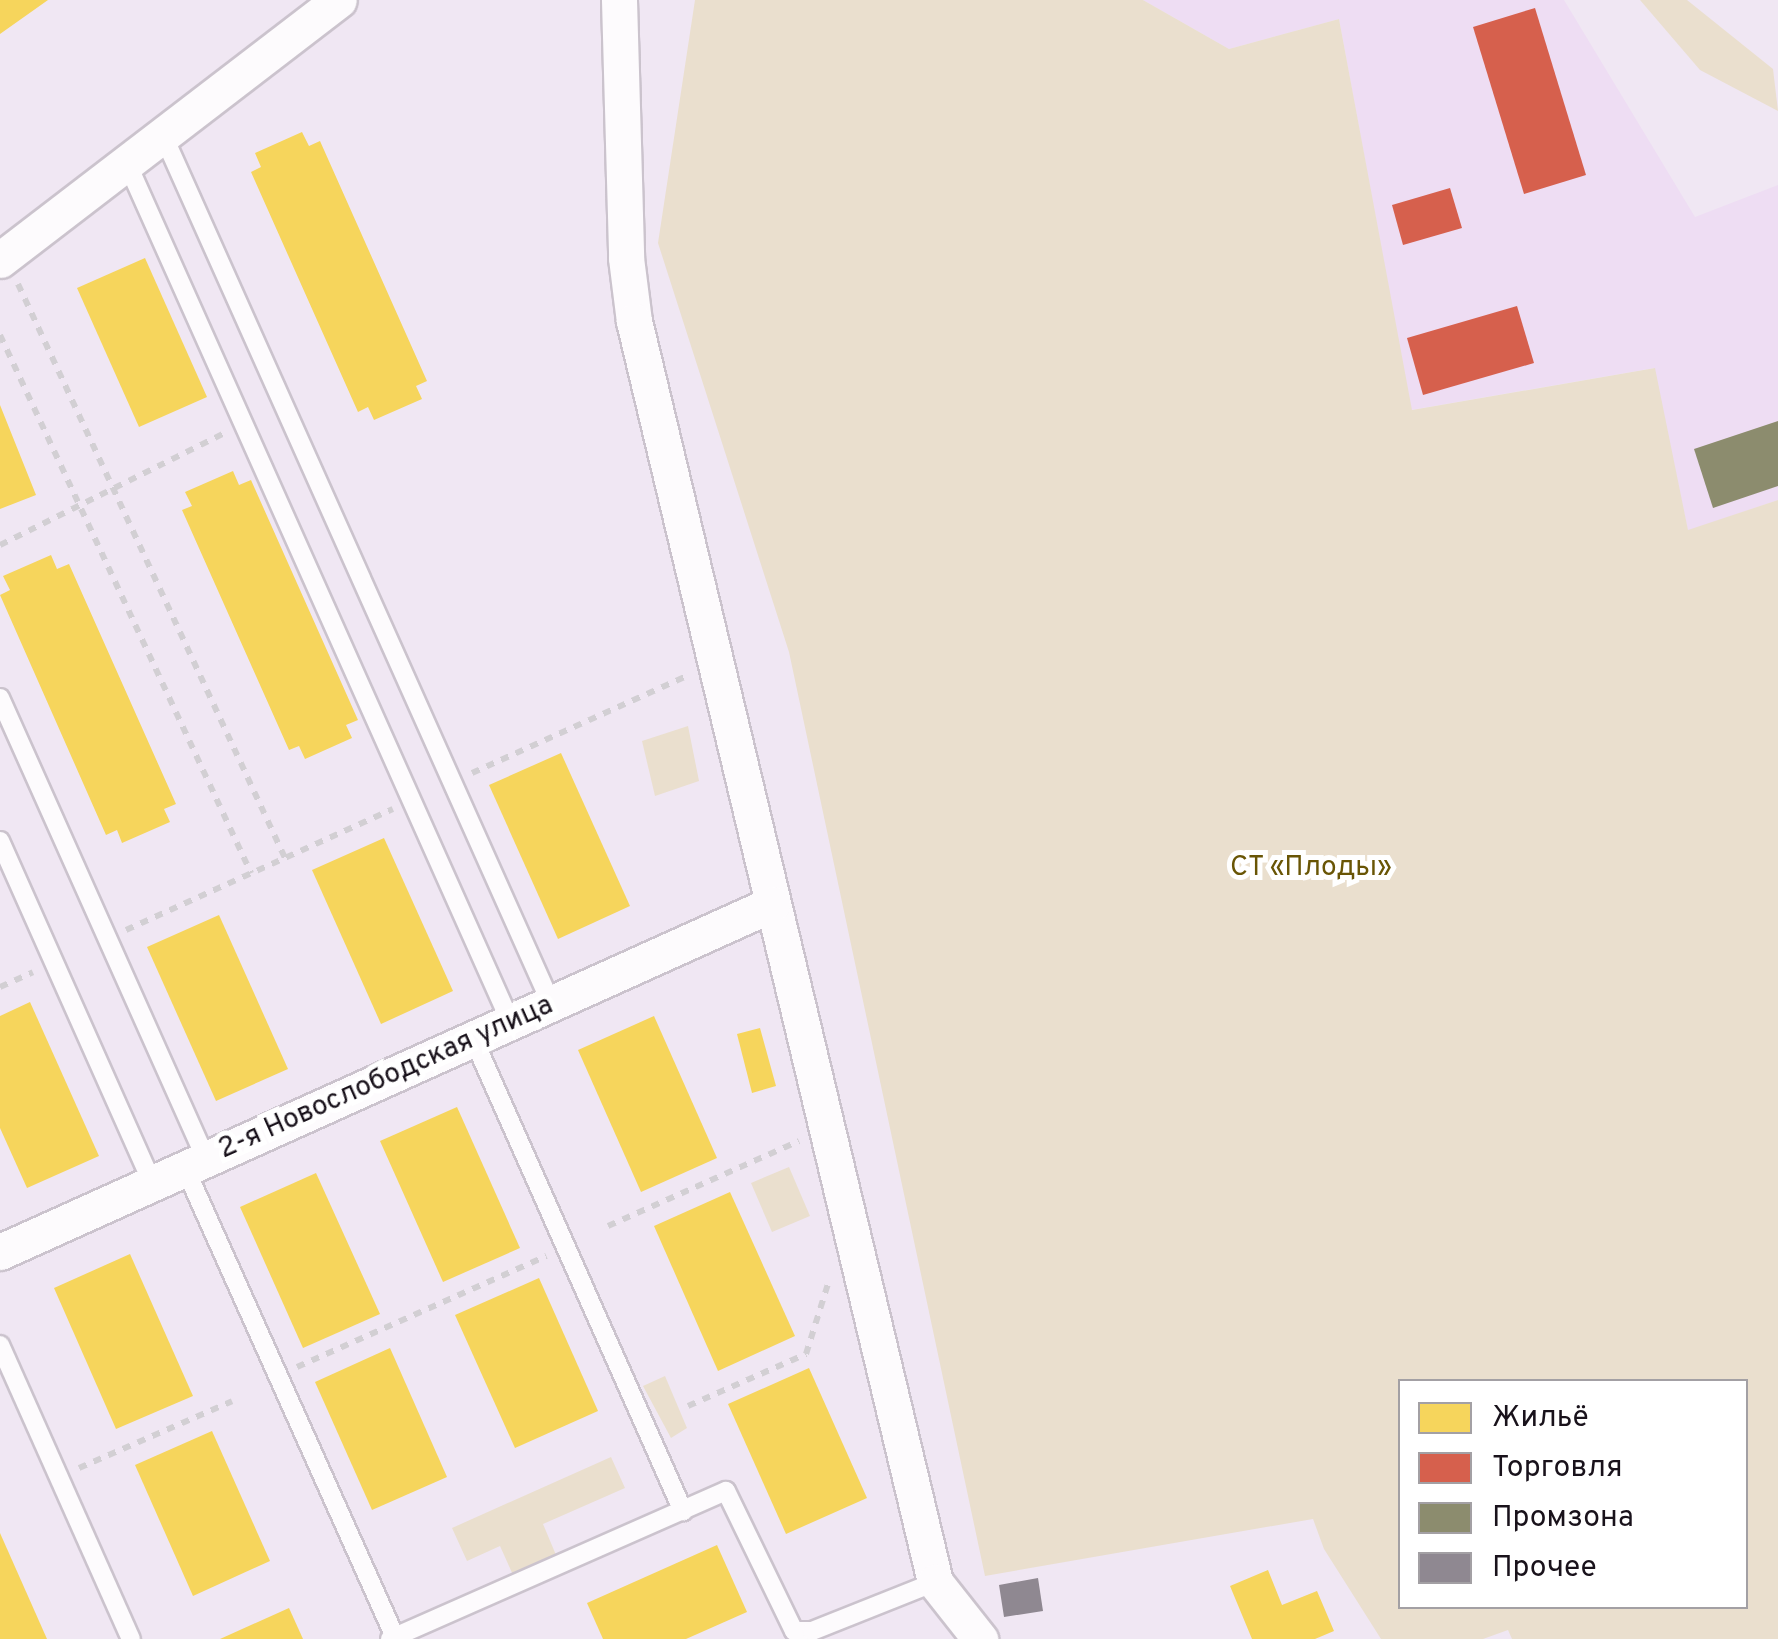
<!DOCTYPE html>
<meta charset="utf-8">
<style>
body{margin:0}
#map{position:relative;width:1778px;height:1639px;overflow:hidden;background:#f0e7f3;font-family:Overpass,sans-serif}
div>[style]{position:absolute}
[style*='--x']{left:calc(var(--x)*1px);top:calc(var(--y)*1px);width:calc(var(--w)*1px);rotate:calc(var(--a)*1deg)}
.built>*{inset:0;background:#eeddf3}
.green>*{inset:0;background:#eadfce}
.homes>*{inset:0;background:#f6d55c}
.shops>*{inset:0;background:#d6604d}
.industry>*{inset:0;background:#8c8c6e}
.building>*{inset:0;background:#8f8891}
.path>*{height:6px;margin-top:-3px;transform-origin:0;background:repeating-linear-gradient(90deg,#d2cfd3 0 8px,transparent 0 16px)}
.roads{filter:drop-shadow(2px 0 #cbc3cd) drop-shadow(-2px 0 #cbc3cd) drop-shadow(0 2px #cbc3cd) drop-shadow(0 -2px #cbc3cd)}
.service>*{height:18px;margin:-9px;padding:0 9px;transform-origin:9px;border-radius:9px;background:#fdfbfd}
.minor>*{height:35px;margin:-17.5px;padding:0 17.5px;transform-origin:17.5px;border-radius:17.5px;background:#fdfbfd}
span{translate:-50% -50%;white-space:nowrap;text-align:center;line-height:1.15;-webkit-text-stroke:10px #fff;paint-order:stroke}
.park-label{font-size:28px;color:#695505}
.street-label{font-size:28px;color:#19121b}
.legend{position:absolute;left:1398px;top:1379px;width:350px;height:230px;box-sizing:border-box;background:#fff;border:2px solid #a3a0a4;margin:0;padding:12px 18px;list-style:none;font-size:30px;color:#19121b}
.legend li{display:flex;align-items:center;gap:20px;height:50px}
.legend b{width:50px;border:2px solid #a3a0a4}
</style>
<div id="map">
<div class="built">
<div style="clip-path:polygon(1143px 0,1564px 0,1695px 217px,1778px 185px,1778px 500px,1688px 531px,1654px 368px,1411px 410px,1339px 19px,1229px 49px)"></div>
</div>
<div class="green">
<div style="clip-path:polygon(evenodd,695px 0,1143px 0,1229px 49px,1339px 19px,1412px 410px,1655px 368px,1688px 530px,1778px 500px,1778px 1639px,1512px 1639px,1508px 1630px,1483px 1639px,1381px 1639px,1324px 1549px,1313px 1519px,985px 1576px,789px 652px,658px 243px,695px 0,1400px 1382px,1746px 1382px,1746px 1606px,1400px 1606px,1400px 1382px)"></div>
<div style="clip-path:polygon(1640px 0,1687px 0,1773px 69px,1778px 111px,1700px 70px)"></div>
<div style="clip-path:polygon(688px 726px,699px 781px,655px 796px,642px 741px)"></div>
<div style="clip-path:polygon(789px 1167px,810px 1216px,772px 1232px,751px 1183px)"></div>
<div style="clip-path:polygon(665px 1376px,687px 1428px,671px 1438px,643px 1386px)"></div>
<div style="clip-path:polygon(611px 1457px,625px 1488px,543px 1524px,556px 1555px,513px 1575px,500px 1546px,467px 1561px,452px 1528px)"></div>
</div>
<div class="homes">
<div style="clip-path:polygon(0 0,48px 0,0 34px)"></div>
<div style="clip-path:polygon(302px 132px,309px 146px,320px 141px,427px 381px,416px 386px,422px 399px,374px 420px,368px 407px,358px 412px,251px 172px,261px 167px,255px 153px)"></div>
<div style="clip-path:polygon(145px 258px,207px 397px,139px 427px,77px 288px)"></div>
<div style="clip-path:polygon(0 405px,36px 495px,0 509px)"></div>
<div style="clip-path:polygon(233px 471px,239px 485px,251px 480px,358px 720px,346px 725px,352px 738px,305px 759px,299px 746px,289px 750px,182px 510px,192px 506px,185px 492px)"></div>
<div style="clip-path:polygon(51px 555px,57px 569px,69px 564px,176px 804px,164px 809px,170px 822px,122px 843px,117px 830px,106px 835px,0 595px,10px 590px,3px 576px)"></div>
<div style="clip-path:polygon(561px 753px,630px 906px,558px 939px,489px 785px)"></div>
<div style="clip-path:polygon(384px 838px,453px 991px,381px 1024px,312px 870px)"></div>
<div style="clip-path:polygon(219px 915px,288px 1069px,216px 1101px,147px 947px)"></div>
<div style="clip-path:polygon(30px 1002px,99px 1156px,27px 1188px,0 1128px,0 1016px)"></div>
<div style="clip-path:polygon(654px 1016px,717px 1158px,641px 1192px,578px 1050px)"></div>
<div style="clip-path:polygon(760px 1028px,776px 1086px,752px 1093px,737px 1034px)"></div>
<div style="clip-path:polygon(457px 1107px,520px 1248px,443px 1282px,380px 1141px)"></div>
<div style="clip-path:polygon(316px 1173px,380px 1314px,303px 1348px,240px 1207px)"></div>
<div style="clip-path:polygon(730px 1192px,795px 1336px,718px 1371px,654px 1226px)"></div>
<div style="clip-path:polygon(130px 1254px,193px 1396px,116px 1429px,54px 1288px)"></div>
<div style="clip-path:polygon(539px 1278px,598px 1411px,515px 1448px,455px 1315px)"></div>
<div style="clip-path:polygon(390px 1348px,447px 1477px,372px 1510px,315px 1382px)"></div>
<div style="clip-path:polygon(809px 1368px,867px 1498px,786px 1534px,728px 1404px)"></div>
<div style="clip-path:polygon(212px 1431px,270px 1561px,193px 1596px,135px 1465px)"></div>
<div style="clip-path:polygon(0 1533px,47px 1639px,0 1639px)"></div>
<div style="clip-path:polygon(717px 1545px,747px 1612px,686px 1639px,603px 1639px,587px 1603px)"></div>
<div style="clip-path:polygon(1268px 1570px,1282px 1605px,1317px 1591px,1334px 1631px,1315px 1639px,1252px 1639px,1230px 1586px)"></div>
<div style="clip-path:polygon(289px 1608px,303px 1639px,220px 1639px)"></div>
</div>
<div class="shops">
<div style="clip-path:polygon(1535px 8px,1586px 175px,1524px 194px,1473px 27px)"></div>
<div style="clip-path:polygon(1450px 188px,1462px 228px,1403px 245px,1392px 205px)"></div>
<div style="clip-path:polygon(1517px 306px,1534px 363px,1423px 395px,1407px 338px)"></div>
</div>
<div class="industry">
<div style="clip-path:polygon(1778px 421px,1778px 486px,1713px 508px,1694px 449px)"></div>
</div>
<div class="building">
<div style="clip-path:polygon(1038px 1578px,1043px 1611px,1004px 1617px,999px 1585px)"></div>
</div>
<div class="path">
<div style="--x:18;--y:284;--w:633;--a:65.05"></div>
<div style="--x:0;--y:335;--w:594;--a:64.99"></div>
<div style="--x:0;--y:545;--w:249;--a:-26.5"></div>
<div style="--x:472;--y:773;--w:238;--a:-24.3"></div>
<div style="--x:126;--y:930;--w:293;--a:-24.4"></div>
<div style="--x:0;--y:987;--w:36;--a:-24"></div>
<div style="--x:608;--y:1226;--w:209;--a:-24"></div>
<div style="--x:297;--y:1367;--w:273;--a:-24"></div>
<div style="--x:688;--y:1406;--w:129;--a:-23.8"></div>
<div style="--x:806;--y:1354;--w:73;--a:-72.6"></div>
<div style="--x:79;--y:1468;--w:167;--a:-23.6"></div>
</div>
<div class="roads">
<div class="service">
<div style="--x:163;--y:135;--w:951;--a:65.92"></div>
<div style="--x:127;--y:163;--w:940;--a:65.94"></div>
<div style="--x:0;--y:698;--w:505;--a:65.92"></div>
<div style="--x:0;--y:841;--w:374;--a:66"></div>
<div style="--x:473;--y:1038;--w:518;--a:66.06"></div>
<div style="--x:185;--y:1168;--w:514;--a:65.88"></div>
<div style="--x:0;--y:1345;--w:322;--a:66"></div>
<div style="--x:390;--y:1639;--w:367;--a:-23.8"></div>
<div style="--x:726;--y:1491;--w:156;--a:64.1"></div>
<div style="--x:794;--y:1631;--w:18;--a:0"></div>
<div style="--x:812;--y:1631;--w:132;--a:-21.7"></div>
</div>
<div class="minor">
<div style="--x:619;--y:0;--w:258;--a:88.4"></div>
<div style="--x:626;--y:258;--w:64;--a:82.8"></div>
<div style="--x:634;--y:321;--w:1296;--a:76.57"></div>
<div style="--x:935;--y:1582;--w:73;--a:51.7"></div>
<div style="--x:0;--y:260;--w:427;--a:-37.5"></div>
<div style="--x:0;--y:1252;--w:847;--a:-24.26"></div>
</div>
</div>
<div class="park-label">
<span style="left:1311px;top:868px">СТ «Плоды»</span>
</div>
<div class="street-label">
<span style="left:386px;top:1078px;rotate:-24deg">2-я Новослободская улица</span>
</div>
<ul class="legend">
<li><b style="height:28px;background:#f6d55c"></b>Жильё</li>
<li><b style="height:28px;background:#d6604d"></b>Торговля</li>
<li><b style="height:28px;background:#8c8c6e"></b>Промзона</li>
<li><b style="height:28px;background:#8f8891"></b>Прочее</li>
</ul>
</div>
